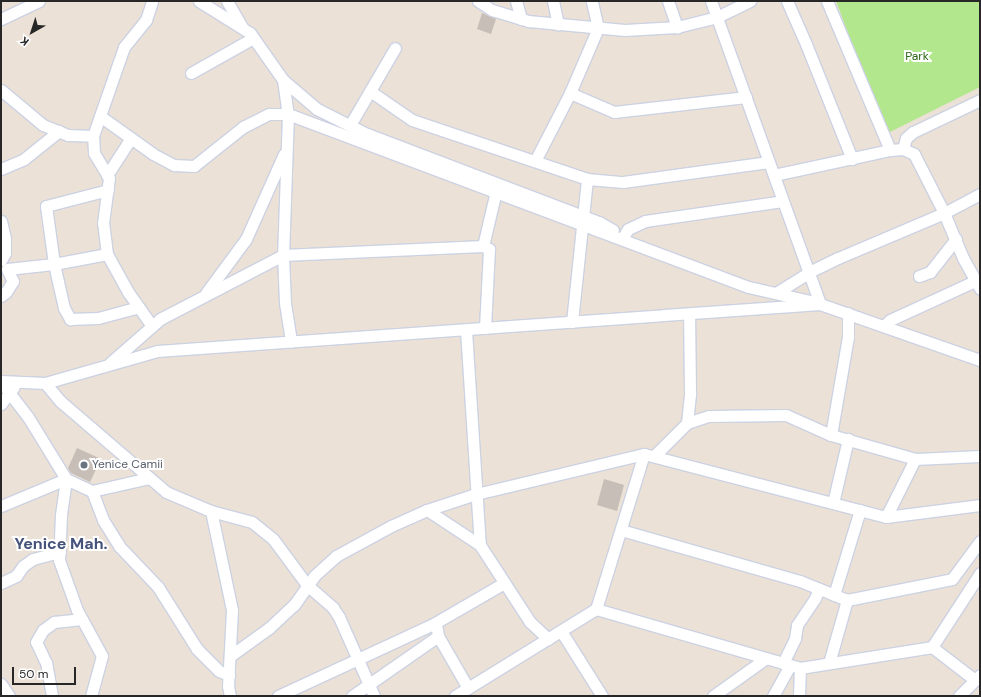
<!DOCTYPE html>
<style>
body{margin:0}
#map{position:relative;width:981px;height:697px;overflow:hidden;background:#ebe1d7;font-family:"DM Sans",sans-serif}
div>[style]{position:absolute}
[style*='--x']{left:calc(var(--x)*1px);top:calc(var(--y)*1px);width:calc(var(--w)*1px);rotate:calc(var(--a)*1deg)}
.green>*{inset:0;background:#b3e78e}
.building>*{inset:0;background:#c6beb7}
.roads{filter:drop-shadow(1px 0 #ccd2e2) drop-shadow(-1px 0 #ccd2e2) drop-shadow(0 1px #ccd2e2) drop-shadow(0 -1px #ccd2e2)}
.minor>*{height:11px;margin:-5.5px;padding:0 5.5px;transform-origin:5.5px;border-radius:5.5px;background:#fff}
.dots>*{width:11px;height:11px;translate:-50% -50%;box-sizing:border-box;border:2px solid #fff;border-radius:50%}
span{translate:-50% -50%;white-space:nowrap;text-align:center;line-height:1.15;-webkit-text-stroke:4px #fff;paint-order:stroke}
.park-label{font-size:12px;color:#2b6714}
.worship-label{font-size:12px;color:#5b616d}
.left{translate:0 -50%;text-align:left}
.district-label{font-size:16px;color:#45527a;font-weight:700}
.frame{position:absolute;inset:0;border:2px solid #272727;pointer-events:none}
.north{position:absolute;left:12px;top:12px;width:40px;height:40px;-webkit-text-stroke:3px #fff;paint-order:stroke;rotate:219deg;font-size:11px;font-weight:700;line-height:16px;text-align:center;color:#272727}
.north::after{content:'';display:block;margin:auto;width:14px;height:18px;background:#272727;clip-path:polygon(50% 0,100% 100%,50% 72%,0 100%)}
.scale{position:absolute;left:12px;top:667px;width:64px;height:18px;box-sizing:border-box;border:2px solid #272727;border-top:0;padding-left:5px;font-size:12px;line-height:14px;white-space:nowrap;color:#272727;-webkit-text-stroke:3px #fff;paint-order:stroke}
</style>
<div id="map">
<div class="green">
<div style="clip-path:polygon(836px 1px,980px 1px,980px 87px,890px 132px,883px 127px)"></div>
</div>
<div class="building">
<div style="clip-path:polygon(482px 13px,496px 19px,491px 34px,477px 29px)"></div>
<div style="clip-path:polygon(77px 448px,101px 459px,90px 482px,71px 473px,68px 468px)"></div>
<div style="clip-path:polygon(604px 479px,624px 485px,617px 511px,597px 505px)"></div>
</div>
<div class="roads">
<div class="minor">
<div style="--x:199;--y:1;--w:60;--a:32.1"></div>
<div style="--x:250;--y:33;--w:57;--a:54.9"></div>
<div style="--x:283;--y:80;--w:34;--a:82"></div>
<div style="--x:288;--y:114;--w:141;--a:92"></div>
<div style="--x:283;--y:255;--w:48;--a:87.6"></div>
<div style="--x:285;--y:303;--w:39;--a:81"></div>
<div style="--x:227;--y:1;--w:30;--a:60"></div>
<div style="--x:478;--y:1;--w:17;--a:33"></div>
<div style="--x:492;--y:10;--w:38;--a:17"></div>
<div style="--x:528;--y:21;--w:97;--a:5.3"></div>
<div style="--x:625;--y:30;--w:52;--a:-3.3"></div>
<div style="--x:677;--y:27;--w:41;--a:-14"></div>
<div style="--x:717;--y:17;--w:37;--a:-26"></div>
<div style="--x:516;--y:1;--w:19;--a:74"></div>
<div style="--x:553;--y:1;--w:24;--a:78"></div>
<div style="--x:668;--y:1;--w:28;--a:71"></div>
<div style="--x:711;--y:1;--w:322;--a:70.2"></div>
<div style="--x:787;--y:1;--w:47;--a:66.2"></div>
<div style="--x:806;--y:44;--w:124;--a:68.2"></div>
<div style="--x:827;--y:1;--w:162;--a:67.1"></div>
<div style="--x:1;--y:19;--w:42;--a:-25.3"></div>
<div style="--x:191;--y:73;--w:71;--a:-29.4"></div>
<div style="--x:283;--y:80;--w:45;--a:40.5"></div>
<div style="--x:317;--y:109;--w:56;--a:26.6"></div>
<div style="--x:367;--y:134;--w:248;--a:20.8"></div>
<div style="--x:599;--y:222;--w:16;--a:30"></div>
<div style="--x:1;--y:90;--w:55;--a:39.8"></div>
<div style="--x:43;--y:125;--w:27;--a:22"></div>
<div style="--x:68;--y:135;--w:25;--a:2"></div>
<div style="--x:370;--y:91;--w:51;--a:34.6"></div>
<div style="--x:412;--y:120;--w:185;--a:18.6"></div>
<div style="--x:587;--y:179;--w:36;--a:5"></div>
<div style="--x:623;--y:182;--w:147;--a:-7.8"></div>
<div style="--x:570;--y:93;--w:48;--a:23.4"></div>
<div style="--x:614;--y:112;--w:133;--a:-6.5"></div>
<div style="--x:100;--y:116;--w:65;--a:35.6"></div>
<div style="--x:153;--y:154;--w:24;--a:28"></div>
<div style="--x:174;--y:165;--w:20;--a:3"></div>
<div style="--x:194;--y:166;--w:63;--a:-38.5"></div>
<div style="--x:243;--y:127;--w:29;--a:-27"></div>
<div style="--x:269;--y:114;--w:19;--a:0"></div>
<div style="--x:288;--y:114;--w:492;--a:20.6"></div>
<div style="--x:749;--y:287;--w:63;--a:12.9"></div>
<div style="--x:350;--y:125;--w:89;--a:-59.7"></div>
<div style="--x:903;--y:149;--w:11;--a:-75"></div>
<div style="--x:906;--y:138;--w:9;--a:-41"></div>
<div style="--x:913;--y:132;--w:74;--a:-25.5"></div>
<div style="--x:535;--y:161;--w:76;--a:-62.8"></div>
<div style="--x:570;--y:93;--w:71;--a:-66.7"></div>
<div style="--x:598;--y:28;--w:28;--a:-103"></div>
<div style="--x:1;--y:169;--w:25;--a:-23"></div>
<div style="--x:24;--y:159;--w:45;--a:-38.7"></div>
<div style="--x:107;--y:175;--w:44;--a:-57"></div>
<div style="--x:774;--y:175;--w:119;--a:-12.2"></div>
<div style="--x:890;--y:150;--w:13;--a:-4"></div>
<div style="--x:903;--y:149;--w:12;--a:24"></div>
<div style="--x:914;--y:154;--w:66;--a:63"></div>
<div style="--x:944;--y:213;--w:49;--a:67.1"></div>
<div style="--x:963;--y:258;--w:35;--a:61"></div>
<div style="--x:108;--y:190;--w:64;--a:165.5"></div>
<div style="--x:46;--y:206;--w:59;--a:82.1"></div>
<div style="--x:54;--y:264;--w:45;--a:77.2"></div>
<div style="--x:64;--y:308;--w:13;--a:61"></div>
<div style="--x:70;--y:319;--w:28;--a:-2"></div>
<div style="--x:98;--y:318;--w:42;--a:-15"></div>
<div style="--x:1;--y:221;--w:18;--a:77"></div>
<div style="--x:5;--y:239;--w:14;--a:90"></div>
<div style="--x:5;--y:253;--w:8;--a:120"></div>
<div style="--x:623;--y:237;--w:9;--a:-58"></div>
<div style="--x:628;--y:229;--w:19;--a:-25"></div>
<div style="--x:645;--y:221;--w:139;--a:-8.2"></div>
<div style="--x:483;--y:246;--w:7;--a:27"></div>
<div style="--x:489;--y:249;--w:79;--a:92.9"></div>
<div style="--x:919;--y:276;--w:12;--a:-20"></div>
<div style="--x:930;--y:272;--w:42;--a:-51.8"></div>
<div style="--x:206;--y:293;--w:67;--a:-53.5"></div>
<div style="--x:246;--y:239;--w:93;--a:-65.9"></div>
<div style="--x:776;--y:293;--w:39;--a:-32"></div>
<div style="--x:809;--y:272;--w:32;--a:-26"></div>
<div style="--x:838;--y:258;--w:115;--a:-23"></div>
<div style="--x:944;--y:213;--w:41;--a:-27.8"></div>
<div style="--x:1;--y:296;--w:6;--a:-39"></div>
<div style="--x:6;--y:292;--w:13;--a:-58"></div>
<div style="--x:13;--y:281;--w:13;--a:-117"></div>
<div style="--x:7;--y:269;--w:47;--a:-6.1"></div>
<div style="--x:54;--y:264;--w:54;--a:-10.7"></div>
<div style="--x:572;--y:322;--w:144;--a:-84"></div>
<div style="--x:152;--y:326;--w:42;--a:-125.2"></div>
<div style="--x:128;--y:292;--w:43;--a:-118.9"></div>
<div style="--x:107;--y:254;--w:31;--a:-97"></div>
<div style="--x:103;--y:223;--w:45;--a:-82.4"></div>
<div style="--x:109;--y:178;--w:29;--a:-121"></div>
<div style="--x:94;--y:153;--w:17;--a:-93"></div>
<div style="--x:93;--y:136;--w:94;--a:-70.8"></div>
<div style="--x:124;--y:47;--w:35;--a:-51"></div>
<div style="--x:146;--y:20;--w:20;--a:-72"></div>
<div style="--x:884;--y:326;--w:8;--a:-45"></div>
<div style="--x:890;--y:320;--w:94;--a:-24.6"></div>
<div style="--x:466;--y:330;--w:215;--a:86.3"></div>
<div style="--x:480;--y:545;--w:92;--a:57"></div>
<div style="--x:530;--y:622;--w:25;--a:43"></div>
<div style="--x:110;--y:363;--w:67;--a:-41.3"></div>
<div style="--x:160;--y:319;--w:139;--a:-27.5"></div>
<div style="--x:283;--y:255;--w:200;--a:-2.6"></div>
<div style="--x:483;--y:246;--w:57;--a:-76.7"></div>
<div style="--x:1;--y:381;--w:44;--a:2.6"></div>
<div style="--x:45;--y:383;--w:116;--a:-15.9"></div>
<div style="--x:157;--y:351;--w:665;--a:-4.05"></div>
<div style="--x:820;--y:304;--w:170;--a:19.3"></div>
<div style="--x:1;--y:382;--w:44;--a:52.4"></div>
<div style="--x:28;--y:417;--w:73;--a:58.5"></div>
<div style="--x:66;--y:479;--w:29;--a:25"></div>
<div style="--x:92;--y:491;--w:58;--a:-12.8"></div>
<div style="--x:45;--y:383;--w:23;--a:50"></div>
<div style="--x:60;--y:401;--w:140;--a:40.6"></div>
<div style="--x:166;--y:492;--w:49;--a:22.9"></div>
<div style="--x:211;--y:511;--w:42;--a:15"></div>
<div style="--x:252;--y:522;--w:27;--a:39"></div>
<div style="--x:273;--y:539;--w:57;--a:53.5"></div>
<div style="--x:307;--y:585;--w:35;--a:41"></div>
<div style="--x:333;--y:608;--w:11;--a:56"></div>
<div style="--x:339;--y:617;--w:86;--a:66.1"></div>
<div style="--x:1;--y:404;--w:21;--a:-53"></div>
<div style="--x:687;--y:423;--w:31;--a:-84"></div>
<div style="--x:690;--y:392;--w:78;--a:-90.7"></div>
<div style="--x:831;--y:435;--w:99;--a:-80.2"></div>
<div style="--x:848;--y:337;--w:24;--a:-90"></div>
<div style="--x:654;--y:456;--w:47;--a:-45"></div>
<div style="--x:687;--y:423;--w:23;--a:-18"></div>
<div style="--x:709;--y:416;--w:77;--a:-0.7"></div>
<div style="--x:786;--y:415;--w:49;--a:24"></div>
<div style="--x:831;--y:435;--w:87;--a:15.9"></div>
<div style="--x:915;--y:459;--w:65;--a:-2.6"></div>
<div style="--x:66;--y:479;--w:36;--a:98"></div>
<div style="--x:61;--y:515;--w:45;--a:92.5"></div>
<div style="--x:59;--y:560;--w:53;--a:70.2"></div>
<div style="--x:77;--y:610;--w:52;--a:61.5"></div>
<div style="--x:102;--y:656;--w:41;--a:105.4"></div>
<div style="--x:92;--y:491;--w:31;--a:69"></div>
<div style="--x:103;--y:520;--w:31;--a:58"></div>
<div style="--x:119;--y:546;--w:57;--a:46.4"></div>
<div style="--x:158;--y:587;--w:73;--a:57.8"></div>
<div style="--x:197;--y:649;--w:31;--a:45"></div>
<div style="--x:219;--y:671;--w:11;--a:22"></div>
<div style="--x:833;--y:503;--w:66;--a:-76.8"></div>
<div style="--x:1;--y:506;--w:70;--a:-22.6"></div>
<div style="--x:427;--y:510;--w:64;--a:33.4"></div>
<div style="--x:211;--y:511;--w:101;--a:78"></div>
<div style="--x:232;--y:610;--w:76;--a:93"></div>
<div style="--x:228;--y:686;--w:10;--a:79"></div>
<div style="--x:886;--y:517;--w:65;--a:-63.4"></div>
<div style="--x:621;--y:530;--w:186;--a:15.9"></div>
<div style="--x:800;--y:581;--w:51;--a:22"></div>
<div style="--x:847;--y:600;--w:107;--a:-11.3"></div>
<div style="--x:952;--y:579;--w:47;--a:-53.6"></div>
<div style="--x:1;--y:583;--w:17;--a:-25"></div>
<div style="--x:16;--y:576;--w:12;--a:-55"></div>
<div style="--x:23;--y:566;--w:12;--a:-35"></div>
<div style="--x:33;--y:559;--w:28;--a:-15"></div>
<div style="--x:834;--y:595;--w:89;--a:-73"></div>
<div style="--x:596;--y:609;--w:212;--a:16.1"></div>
<div style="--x:800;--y:668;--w:134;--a:-9"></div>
<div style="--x:932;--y:647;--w:88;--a:-57"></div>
<div style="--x:437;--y:629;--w:7;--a:82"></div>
<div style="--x:438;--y:636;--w:60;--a:60"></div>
<div style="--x:561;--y:631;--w:77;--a:57.8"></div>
<div style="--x:932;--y:647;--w:54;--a:37.5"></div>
<div style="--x:230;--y:656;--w:48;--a:-35.7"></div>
<div style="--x:269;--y:628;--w:34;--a:-43"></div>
<div style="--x:294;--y:605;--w:35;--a:-55"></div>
<div style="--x:314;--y:576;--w:30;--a:-42"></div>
<div style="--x:336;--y:556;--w:63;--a:-28.6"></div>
<div style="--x:391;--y:526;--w:39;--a:-24"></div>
<div style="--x:427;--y:510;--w:52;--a:-18.1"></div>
<div style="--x:476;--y:494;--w:173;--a:-13.4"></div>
<div style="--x:644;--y:454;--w:250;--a:14.6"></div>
<div style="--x:886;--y:517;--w:95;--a:-7.3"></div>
<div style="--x:783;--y:663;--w:28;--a:-64"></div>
<div style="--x:795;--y:638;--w:13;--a:-81"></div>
<div style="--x:797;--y:625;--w:32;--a:-56"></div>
<div style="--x:815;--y:598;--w:10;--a:-66"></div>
<div style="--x:829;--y:663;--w:66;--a:-74.1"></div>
<div style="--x:1;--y:684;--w:14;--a:56"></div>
<div style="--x:52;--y:696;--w:34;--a:-100"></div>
<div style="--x:46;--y:663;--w:23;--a:-115"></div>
<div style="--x:36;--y:642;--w:14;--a:-60"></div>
<div style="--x:43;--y:630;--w:14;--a:-36"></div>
<div style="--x:54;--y:622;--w:28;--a:-6"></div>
<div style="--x:278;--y:696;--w:173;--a:-24.9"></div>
<div style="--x:435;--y:623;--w:80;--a:-30.1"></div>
<div style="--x:352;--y:696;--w:105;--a:-34.9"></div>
<div style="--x:455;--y:696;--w:166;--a:-31.7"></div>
<div style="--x:596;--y:609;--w:162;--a:-72.8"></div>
<div style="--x:713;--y:696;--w:65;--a:-35.6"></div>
<div style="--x:773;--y:696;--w:35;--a:-61"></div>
<div style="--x:799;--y:696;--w:28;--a:-88"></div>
<div style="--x:959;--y:696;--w:30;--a:-45"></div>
</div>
</div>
<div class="dots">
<div style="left:84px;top:465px;background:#6b7280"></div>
</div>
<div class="park-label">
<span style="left:917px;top:57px">Park</span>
</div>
<div class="worship-label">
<span class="left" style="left:92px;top:465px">Yenice Camii</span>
</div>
<div class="district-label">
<span style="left:61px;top:544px">Yenice Mah.</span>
</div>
<div class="frame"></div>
<div class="north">K</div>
<div class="scale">50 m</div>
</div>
